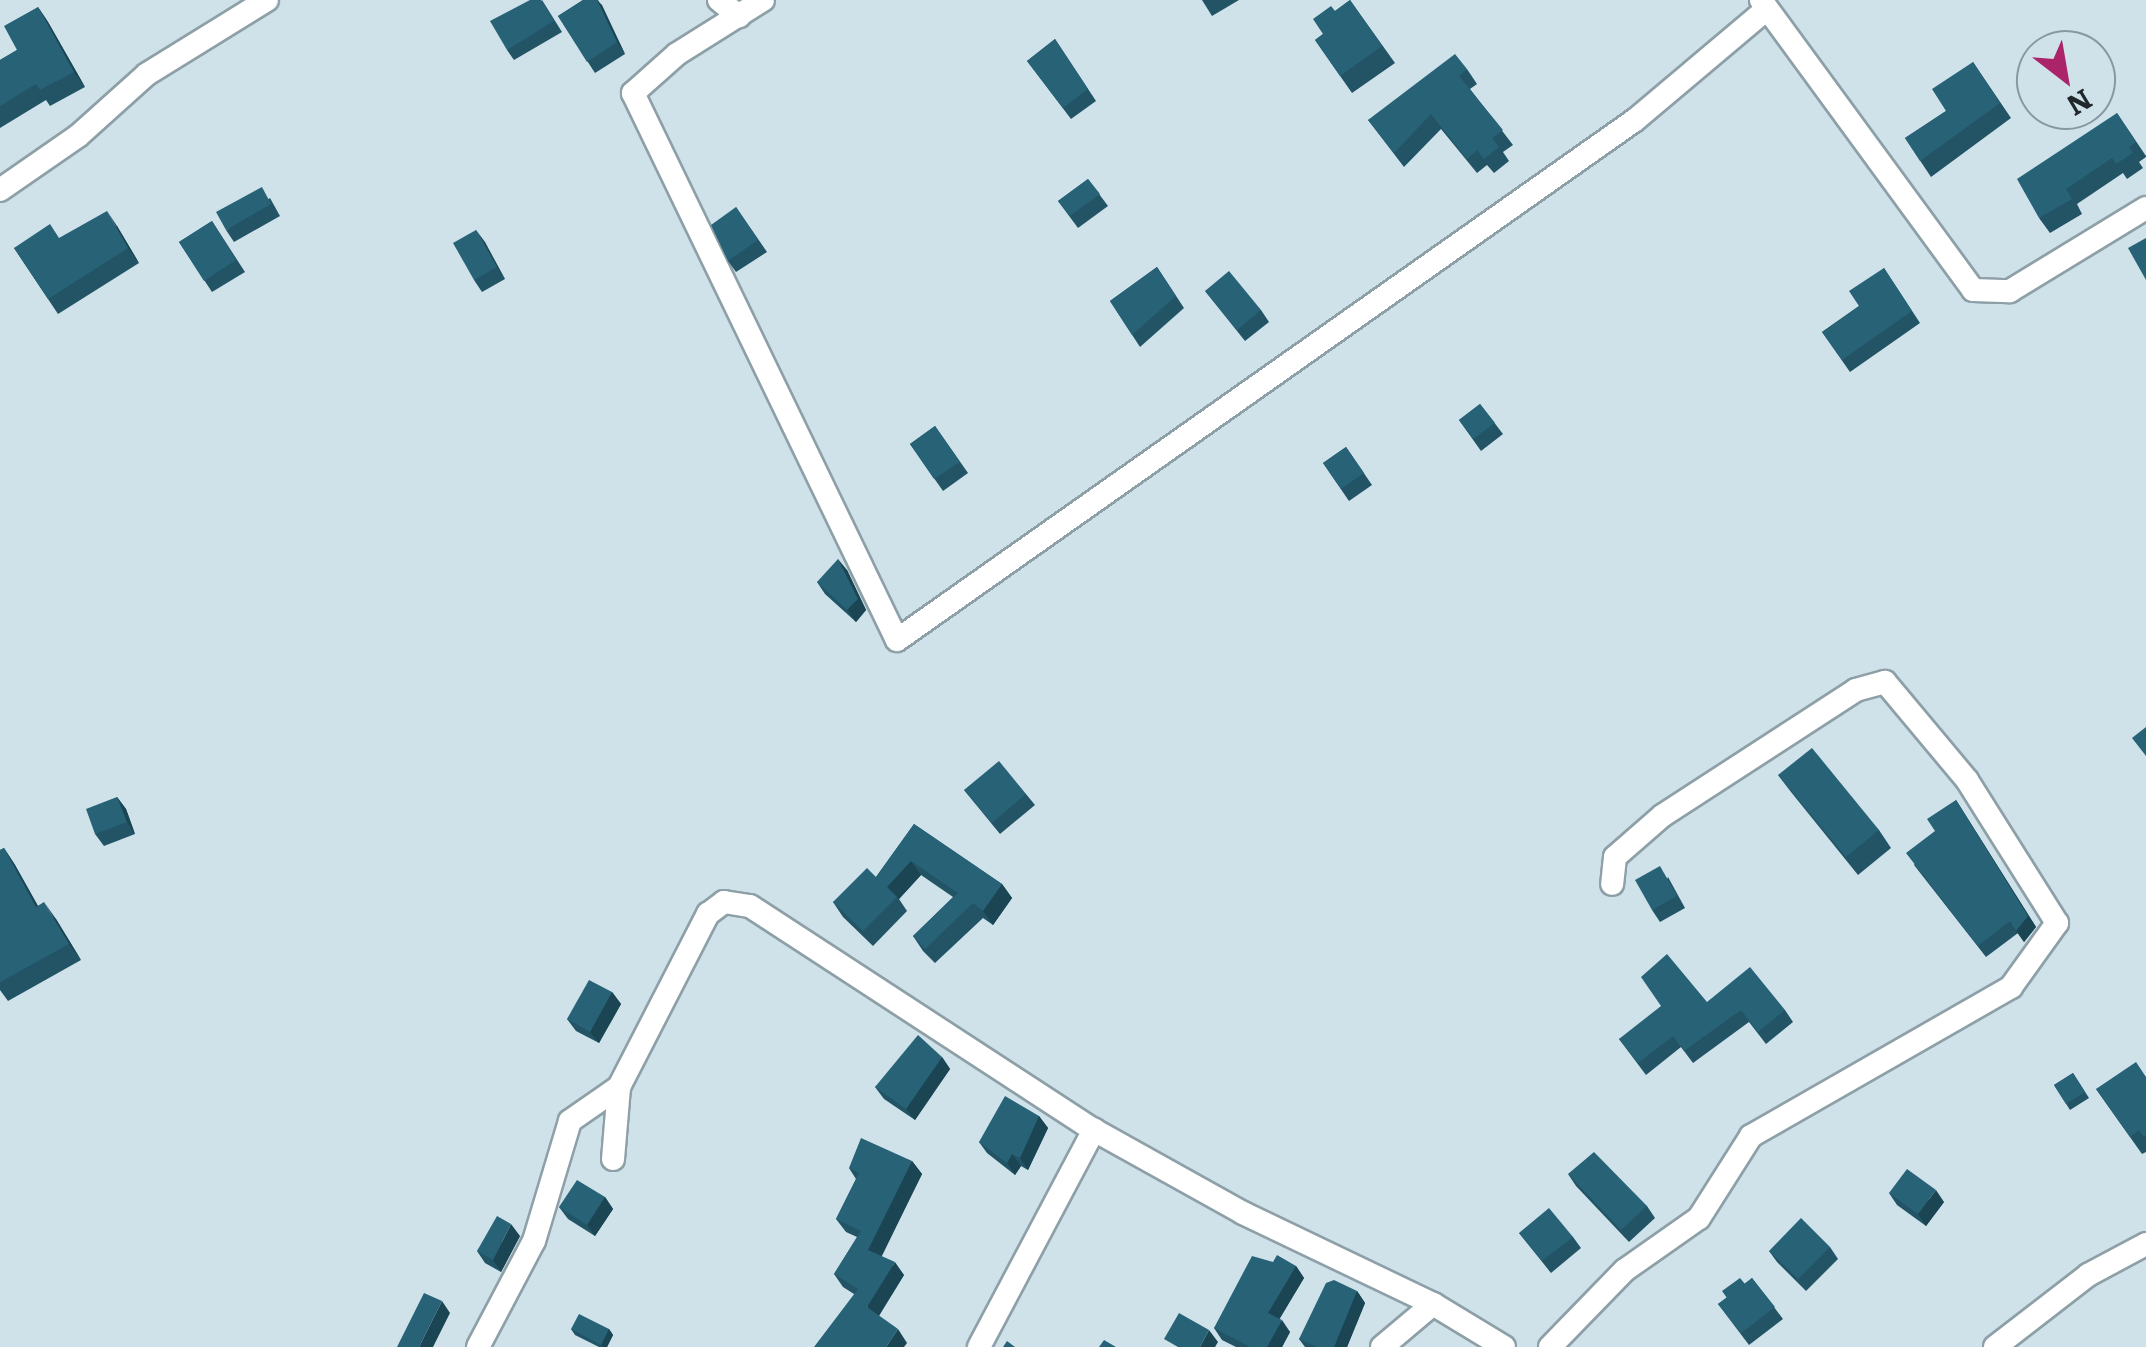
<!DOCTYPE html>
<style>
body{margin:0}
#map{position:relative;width:2146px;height:1347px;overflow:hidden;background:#cfe2ea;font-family:Literata,serif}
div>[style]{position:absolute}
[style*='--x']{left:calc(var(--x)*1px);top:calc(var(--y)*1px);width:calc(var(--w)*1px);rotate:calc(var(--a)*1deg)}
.roads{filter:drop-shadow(2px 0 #8ea0a7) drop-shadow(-2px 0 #8ea0a7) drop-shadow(0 2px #8ea0a7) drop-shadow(0 -2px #8ea0a7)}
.street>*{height:22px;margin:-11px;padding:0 11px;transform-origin:11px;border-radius:11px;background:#fff}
.wall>*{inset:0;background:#225466}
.shaded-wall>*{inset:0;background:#1b4553}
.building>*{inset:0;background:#276277}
span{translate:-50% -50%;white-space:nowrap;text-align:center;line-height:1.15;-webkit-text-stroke:10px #cfe2ea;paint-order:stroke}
.north{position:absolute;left:2016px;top:30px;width:100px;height:100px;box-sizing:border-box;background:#cfe2ea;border:2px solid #89989e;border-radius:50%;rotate:149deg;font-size:28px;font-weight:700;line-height:40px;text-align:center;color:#21282b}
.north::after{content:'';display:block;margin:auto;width:35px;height:45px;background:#ab246a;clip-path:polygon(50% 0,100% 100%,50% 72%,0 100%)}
</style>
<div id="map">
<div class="roads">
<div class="street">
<div style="--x:719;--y:0;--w:26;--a:39"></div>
<div style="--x:763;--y:0;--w:102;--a:147.9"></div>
<div style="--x:677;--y:54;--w:59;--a:138.4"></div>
<div style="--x:633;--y:93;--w:607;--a:64.24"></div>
<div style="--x:897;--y:640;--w:903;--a:-35.17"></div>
<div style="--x:1635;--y:120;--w:172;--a:-40.1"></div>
<div style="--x:1761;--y:0;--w:359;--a:53.8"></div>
<div style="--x:1973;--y:290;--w:37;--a:2"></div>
<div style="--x:2010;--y:291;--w:159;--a:-31.4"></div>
<div style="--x:0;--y:190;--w:95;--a:-34.7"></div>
<div style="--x:78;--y:136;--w:93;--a:-41.9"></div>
<div style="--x:147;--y:74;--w:141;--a:-31.7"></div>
<div style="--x:613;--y:1159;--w:72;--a:-85.2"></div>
<div style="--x:619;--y:1087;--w:195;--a:-62.8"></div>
<div style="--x:708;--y:914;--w:20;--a:-37"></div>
<div style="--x:724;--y:902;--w:26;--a:9"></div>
<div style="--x:750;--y:906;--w:411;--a:33.1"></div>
<div style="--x:1094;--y:1130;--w:171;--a:29.1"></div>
<div style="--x:1243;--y:1213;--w:211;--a:25.6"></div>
<div style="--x:1433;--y:1304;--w:83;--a:31.2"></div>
<div style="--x:478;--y:1347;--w:120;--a:-62.2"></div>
<div style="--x:534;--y:1241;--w:125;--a:-73.3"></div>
<div style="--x:570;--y:1121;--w:60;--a:-34.8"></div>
<div style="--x:979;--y:1347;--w:246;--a:-62.1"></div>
<div style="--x:1382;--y:1347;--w:67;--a:-40.1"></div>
<div style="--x:1550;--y:1347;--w:107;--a:-45.8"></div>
<div style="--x:1625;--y:1270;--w:90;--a:-35.1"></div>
<div style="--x:1699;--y:1218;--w:97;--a:-57.6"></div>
<div style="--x:1751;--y:1136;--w:300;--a:-29.8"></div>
<div style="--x:2011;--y:987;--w:79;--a:-54.3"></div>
<div style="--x:2057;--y:923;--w:169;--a:-122.2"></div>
<div style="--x:1967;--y:780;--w:128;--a:-129.9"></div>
<div style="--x:1885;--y:682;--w:30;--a:165"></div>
<div style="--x:1856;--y:690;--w:231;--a:147"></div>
<div style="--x:1662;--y:816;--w:62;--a:138.9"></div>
<div style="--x:1615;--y:857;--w:27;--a:96"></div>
<div style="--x:1995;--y:1347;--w:118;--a:-37.7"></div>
<div style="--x:2088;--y:1275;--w:66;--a:-28.1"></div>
</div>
</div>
<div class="wall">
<div style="clip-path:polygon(542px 0,562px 32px,514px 60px,507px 50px)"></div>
<div style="clip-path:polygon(583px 0,598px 0,625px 54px,595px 73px,558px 16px)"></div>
<div style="clip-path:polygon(1202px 0,1239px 0,1212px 16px)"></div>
<div style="clip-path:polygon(1350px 0,1395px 63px,1352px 93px,1315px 40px,1323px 34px,1335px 11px)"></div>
<div style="clip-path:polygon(38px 7px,48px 22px,85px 87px,50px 106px,46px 100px,0 128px,0 60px,17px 50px)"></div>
<div style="clip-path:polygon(1055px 39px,1096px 101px,1071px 119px,1027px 61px)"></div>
<div style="clip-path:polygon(1973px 62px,2011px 118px,1931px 177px,1905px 138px,1946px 111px)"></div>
<div style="clip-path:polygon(1467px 69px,1477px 84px,1470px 89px,1513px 145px,1503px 152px,1509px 161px,1494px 173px,1487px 165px,1477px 173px,1441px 129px,1404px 167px,1368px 120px)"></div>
<div style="clip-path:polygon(2117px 113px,2146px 156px,2146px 157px,2139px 162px,2143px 168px,2127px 179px,2123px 173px,2077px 204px,2082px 214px,2050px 233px,2039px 218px)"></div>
<div style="clip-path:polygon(1088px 179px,1108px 206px,1078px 228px,1058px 201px)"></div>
<div style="clip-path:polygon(270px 198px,280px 216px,234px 242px,226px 230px)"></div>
<div style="clip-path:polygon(736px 207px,767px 252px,736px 272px,728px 261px)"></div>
<div style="clip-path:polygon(212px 221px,245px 272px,212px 292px,179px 242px)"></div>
<div style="clip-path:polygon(117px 226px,139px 263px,58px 314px,14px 248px)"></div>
<div style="clip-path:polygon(476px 230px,505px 279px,482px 292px,474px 280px)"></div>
<div style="clip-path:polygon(1157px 267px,1184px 308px,1140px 347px,1110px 301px)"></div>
<div style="clip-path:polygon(1884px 268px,1920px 323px,1850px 372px,1822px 332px,1859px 306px)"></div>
<div style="clip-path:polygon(1205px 291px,1261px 310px,1269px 322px,1245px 341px)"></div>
<div style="clip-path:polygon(1480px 404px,1503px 434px,1481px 451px,1459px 420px)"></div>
<div style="clip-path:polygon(935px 426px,968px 473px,943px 491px,910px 444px)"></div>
<div style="clip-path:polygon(1346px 447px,1372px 485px,1349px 501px,1323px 463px)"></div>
<div style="clip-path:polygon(847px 570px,866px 610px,856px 622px,825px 594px,817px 582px)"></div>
<div style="clip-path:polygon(1778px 775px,1879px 830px,1891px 848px,1858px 875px,1791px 792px)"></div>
<div style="clip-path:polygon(964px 790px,1026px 794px,1035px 805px,1000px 834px)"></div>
<div style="clip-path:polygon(117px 797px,126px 809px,135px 834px,104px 846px,95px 834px)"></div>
<div style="clip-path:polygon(1956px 800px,2036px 927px,2024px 942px,2018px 933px,1986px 957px,1914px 865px)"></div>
<div style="clip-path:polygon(914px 824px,1002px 884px,1012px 898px,993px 925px,983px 918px,935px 963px,923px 951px,913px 936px,953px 897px,921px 875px,899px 899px,907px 911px,873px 946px,843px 917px,833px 902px,876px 877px)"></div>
<div style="clip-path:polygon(4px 848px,15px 865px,38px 906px,56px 919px,81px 960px,8px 1001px,0 990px,0 850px)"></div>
<div style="clip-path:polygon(1668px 877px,1685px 908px,1660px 922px,1652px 910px)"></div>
<div style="clip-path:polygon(612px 992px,621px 1004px,599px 1043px,576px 1031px,567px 1019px)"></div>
<div style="clip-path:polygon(1707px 1002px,1785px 1010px,1793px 1022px,1766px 1044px,1749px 1022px,1693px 1063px,1681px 1047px,1646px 1075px,1619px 1039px)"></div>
<div style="clip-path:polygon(942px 1057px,950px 1069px,915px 1120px,884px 1099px,875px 1087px)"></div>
<div style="clip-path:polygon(2073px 1073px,2089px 1098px,2070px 1110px,2054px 1085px)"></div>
<div style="clip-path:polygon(2146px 1077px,2146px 1152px,2142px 1154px,2096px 1089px)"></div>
<div style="clip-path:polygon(1039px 1116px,1048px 1128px,1028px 1170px,1021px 1166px,1015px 1175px,987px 1153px,979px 1142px)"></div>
<div style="clip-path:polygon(912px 1161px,922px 1174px,881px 1256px,904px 1275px,879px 1316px,907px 1343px,854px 1294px,843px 1287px,834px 1274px,857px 1237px,846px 1232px,836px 1219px,856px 1179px,849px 1168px)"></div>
<div style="clip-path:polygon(1568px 1174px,1647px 1206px,1655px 1218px,1629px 1242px,1576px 1186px)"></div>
<div style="clip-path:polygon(1889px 1193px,1944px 1202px,1926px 1226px,1897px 1205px)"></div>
<div style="clip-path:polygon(605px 1197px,613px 1209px,595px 1236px,568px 1219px,559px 1207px)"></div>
<div style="clip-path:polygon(1519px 1233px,1573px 1237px,1581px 1248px,1551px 1273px)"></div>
<div style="clip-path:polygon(520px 1236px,501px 1272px,485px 1263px,477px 1251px)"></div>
<div style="clip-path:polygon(1830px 1247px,1838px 1259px,1806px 1291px,1777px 1262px,1769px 1251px)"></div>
<div style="clip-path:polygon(1273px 1262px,1296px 1266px,1304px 1278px,1279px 1319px,1290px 1332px,1282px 1347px,1236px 1347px,1222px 1340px,1214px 1328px)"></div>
<div style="clip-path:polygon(1752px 1278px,1783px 1319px,1749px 1345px,1718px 1304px)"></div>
<div style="clip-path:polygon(1357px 1291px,1365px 1303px,1347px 1347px,1305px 1347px,1299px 1339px)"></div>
<div style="clip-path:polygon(571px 1329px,609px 1329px,613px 1335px,607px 1347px,599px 1347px,575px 1335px)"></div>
</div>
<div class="shaded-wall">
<div style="clip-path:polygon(597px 0,602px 5px,625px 54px,617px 42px)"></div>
<div style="clip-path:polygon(38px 7px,48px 22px,85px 87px,74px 72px)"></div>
<div style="clip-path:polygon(107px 211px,117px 226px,139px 263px,128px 248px)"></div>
<div style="clip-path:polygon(476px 230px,485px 242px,505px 279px,497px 267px)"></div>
<div style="clip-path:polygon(838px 559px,847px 570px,866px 610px,856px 622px,847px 610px)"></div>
<div style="clip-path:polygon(117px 797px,126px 809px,135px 834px,127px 822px)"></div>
<div style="clip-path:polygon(1956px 800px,2036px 927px,2024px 942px,2016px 931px)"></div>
<div style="clip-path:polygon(4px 848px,15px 865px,48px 924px,36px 907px)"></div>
<div style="clip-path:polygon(911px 861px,921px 875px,899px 899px,887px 887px)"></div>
<div style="clip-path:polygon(1002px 884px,1012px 898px,993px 925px,983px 911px)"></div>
<div style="clip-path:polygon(44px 902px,56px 919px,81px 960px,69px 944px)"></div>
<div style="clip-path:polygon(612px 992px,621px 1004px,599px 1043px,590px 1032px)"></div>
<div style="clip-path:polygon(942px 1057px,950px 1069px,915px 1120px,906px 1109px)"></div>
<div style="clip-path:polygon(1039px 1116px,1048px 1128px,1028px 1170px,1020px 1158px)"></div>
<div style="clip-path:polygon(1012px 1154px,1021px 1166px,1015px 1175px,1007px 1163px)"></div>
<div style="clip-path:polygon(912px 1161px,922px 1174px,878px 1264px,868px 1250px)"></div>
<div style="clip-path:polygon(1936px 1190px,1944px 1202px,1926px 1226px,1918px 1214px)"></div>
<div style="clip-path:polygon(605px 1197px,613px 1209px,595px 1236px,587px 1225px)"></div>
<div style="clip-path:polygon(511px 1224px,520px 1236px,501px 1272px,493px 1260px)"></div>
<div style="clip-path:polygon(895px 1262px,904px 1275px,876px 1320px,867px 1307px)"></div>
<div style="clip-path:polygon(1296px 1266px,1304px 1278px,1276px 1325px,1268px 1313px)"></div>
<div style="clip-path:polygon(1357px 1291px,1365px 1303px,1347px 1347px,1334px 1347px)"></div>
<div style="clip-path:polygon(442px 1301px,450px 1313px,433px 1347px,419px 1347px)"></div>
<div style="clip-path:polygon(1282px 1320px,1290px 1332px,1282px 1347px,1267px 1347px)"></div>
<div style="clip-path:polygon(609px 1329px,613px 1335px,607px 1347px,603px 1347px,601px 1345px)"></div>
<div style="clip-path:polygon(898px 1329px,907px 1343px,904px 1347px,886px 1347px)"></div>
<div style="clip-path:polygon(1209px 1330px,1218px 1342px,1215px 1347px,1200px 1347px)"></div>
</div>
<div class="building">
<div style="clip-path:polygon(530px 0,541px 0,554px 21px,507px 50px,490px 21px)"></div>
<div style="clip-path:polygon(583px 0,597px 0,617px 42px,587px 62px,558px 16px)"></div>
<div style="clip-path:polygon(1350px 0,1382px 46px,1340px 76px,1315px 40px,1323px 34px,1313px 19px,1331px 6px,1335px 11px)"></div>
<div style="clip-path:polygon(38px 7px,74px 72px,40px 90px,36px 84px,0 106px,0 60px,17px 50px,4px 26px)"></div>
<div style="clip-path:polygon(1055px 39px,1088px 89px,1063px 108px,1027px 61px)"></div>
<div style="clip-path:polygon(1455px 54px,1467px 69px,1459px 76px,1503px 130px,1492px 138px,1499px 147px,1484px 159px,1477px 150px,1467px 159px,1431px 114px,1394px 153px,1368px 120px)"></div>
<div style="clip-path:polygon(1973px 62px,2000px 103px,1920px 161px,1905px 138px,1946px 111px,1932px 89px)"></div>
<div style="clip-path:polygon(2117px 113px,2136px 142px,2129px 147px,2133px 153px,2116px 164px,2112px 158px,2066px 189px,2072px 199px,2039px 218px,2017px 179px)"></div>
<div style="clip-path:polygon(1088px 179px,1100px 194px,1070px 216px,1058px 201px)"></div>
<div style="clip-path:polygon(262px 187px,271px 204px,226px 230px,216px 212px)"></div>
<div style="clip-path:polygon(736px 207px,758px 240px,728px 261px,711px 225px)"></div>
<div style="clip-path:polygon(107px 211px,128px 248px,48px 299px,14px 248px,50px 224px,59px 238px)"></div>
<div style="clip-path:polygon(212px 221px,236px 260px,204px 281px,179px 242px)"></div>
<div style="clip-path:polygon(476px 230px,497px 267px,474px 280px,453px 243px)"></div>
<div style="clip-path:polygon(2146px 238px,2146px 280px,2128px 248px)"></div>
<div style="clip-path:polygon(1157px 267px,1176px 296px,1132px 335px,1110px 301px)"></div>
<div style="clip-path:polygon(1884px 268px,1912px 311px,1842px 360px,1822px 332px,1859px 306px,1849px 291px)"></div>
<div style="clip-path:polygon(1229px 271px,1261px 310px,1237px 330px,1205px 291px)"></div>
<div style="clip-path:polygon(1480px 404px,1495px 423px,1473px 439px,1459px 420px)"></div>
<div style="clip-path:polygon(935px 426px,960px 462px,934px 479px,910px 444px)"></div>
<div style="clip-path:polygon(1346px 447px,1364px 473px,1341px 489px,1323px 463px)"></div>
<div style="clip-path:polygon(838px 559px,858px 599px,847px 610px,817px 582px)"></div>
<div style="clip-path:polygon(2146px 727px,2146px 756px,2132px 738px)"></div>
<div style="clip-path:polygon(1812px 748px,1879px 830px,1846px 857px,1778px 775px)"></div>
<div style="clip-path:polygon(999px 761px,1026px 794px,992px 823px,964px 790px)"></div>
<div style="clip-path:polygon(117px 797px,127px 822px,95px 834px,86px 809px)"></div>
<div style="clip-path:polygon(1956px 800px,2028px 916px,2016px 931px,2010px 921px,1978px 946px,1906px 853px,1935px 831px,1927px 819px)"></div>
<div style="clip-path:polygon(914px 824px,1002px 884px,983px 911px,973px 903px,925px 949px,913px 936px,958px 893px,911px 861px,887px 887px,897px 897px,863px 931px,833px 902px,867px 868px,876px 877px)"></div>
<div style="clip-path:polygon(4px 848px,36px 907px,44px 902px,69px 944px,0 982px,0 850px)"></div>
<div style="clip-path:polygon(1660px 866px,1677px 896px,1652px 910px,1635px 880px)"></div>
<div style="clip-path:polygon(1667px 954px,1707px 1002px,1750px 967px,1785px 1010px,1758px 1032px,1741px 1010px,1684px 1051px,1673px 1036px,1638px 1063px,1619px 1039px,1661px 1006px,1641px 977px)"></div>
<div style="clip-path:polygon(589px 980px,612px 992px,590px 1032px,567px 1019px)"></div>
<div style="clip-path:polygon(918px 1035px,942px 1057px,906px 1109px,875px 1087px)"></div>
<div style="clip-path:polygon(2136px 1062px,2146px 1077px,2146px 1135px,2144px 1137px,2139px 1130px,2130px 1137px,2096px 1089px)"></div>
<div style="clip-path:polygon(2073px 1073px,2085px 1092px,2066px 1104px,2054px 1085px)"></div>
<div style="clip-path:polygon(1005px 1096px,1039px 1116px,1020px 1158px,1012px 1154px,1007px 1163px,979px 1142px)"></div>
<div style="clip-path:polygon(861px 1138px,912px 1161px,868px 1250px,895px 1262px,867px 1307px,898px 1329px,886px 1347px,814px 1347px,858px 1289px,834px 1274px,861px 1231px,836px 1219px,859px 1173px,849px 1168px)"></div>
<div style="clip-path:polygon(1594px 1152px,1647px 1206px,1621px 1230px,1568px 1174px)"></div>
<div style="clip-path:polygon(1907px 1169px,1936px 1190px,1918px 1214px,1889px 1193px)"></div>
<div style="clip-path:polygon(577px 1180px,605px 1197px,587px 1225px,559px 1207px)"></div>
<div style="clip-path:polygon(1549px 1208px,1573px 1237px,1542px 1261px,1519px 1233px)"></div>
<div style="clip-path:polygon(497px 1216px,511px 1224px,493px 1260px,477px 1251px)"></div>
<div style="clip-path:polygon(1801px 1218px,1830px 1247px,1798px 1279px,1769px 1251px)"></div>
<div style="clip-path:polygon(1277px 1255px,1296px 1266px,1268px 1313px,1282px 1320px,1267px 1347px,1250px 1347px,1214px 1328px,1252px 1256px,1273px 1262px)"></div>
<div style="clip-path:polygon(1740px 1278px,1745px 1284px,1752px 1278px,1775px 1307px,1741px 1333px,1718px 1304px,1727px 1298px,1722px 1291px)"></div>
<div style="clip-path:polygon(1334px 1280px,1357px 1291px,1334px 1347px,1317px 1347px,1299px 1339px,1326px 1283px)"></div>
<div style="clip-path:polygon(424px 1293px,442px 1301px,419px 1347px,397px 1347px)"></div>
<div style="clip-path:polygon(1179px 1313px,1209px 1330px,1200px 1347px,1178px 1347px,1164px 1339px)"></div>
<div style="clip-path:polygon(579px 1314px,609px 1329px,601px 1345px,571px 1329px)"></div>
<div style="clip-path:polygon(1104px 1340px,1116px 1347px,1099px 1347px)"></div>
<div style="clip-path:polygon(1007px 1341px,1015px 1347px,1003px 1347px)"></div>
</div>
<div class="north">N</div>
</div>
